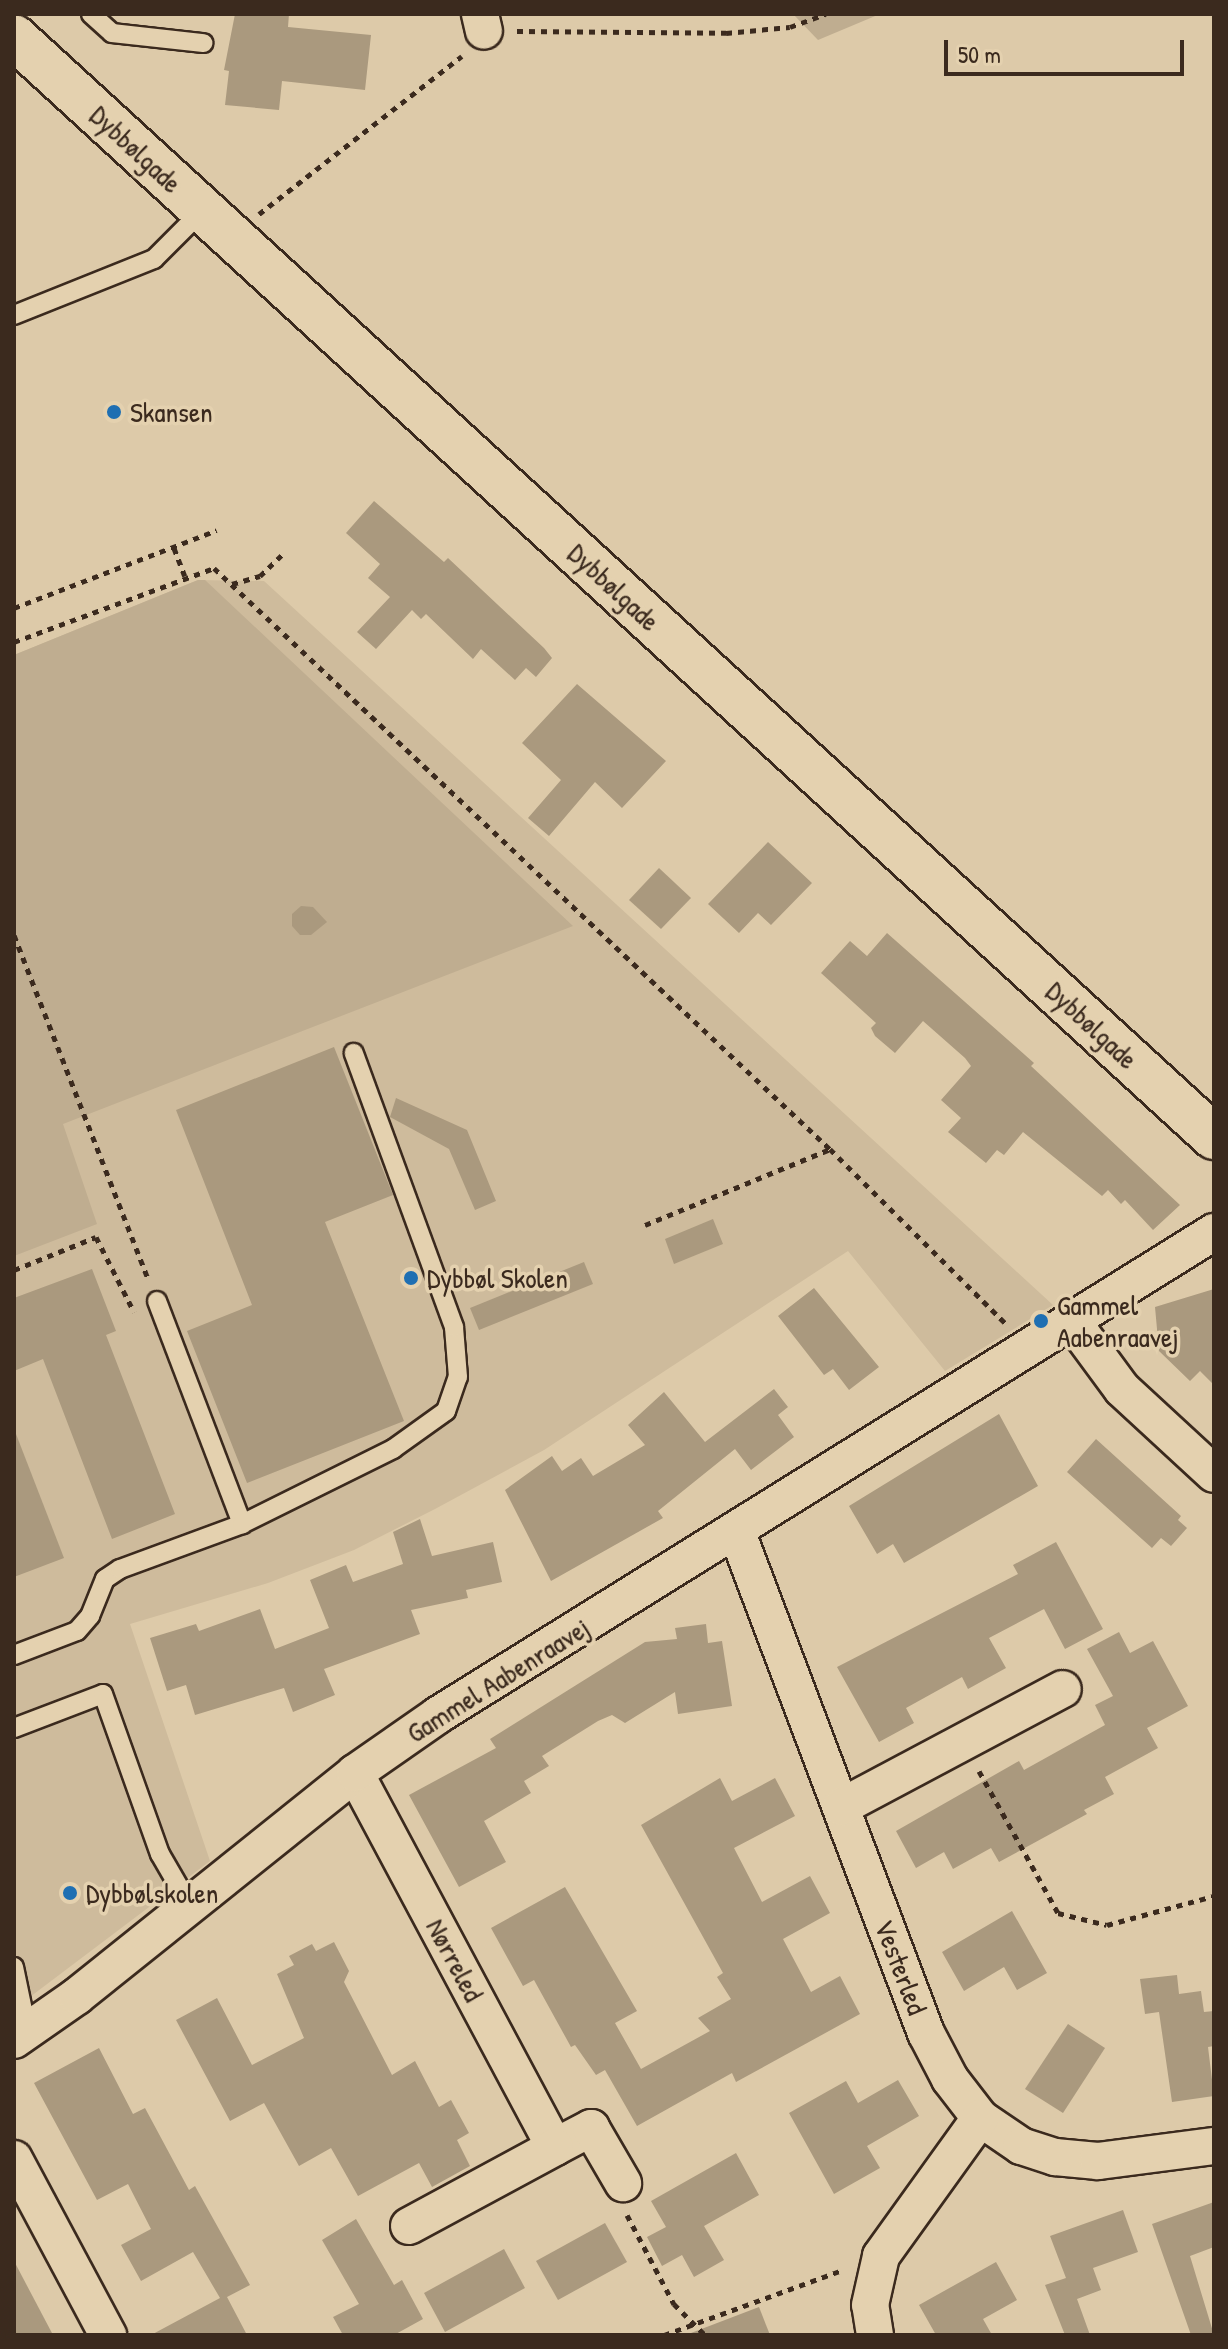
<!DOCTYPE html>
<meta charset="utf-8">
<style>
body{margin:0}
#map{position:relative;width:1228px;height:2349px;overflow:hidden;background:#ddcaa9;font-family:"Patrick Hand",sans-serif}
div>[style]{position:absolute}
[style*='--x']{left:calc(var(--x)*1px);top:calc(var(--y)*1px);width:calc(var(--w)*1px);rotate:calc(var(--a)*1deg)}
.built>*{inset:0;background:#cebb9c}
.green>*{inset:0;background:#bfad90}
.building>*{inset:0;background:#aa997e}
.path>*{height:5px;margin-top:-2.5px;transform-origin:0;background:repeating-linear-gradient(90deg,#3b2a1e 0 6px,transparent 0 12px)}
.roads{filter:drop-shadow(2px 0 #3b2a1e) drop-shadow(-2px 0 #3b2a1e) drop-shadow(0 2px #3b2a1e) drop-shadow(0 -2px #3b2a1e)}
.lane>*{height:18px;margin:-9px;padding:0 9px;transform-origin:9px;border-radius:9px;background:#e4d1af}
.street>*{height:36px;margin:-18px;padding:0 18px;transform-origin:18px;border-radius:18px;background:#e4d1af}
.secondary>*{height:44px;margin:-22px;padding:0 22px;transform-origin:22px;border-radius:22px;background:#e4d1af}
.dots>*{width:22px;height:22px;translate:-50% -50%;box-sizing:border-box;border:4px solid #e4d1af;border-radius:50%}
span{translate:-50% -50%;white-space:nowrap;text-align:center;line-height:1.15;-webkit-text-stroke:7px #e4d1af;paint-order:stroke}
.street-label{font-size:28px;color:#3b2a1e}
.poi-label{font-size:28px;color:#3b2a1e}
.left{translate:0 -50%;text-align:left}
.frame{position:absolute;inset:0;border:16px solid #3b2a1e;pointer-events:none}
.scale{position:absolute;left:944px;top:40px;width:240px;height:36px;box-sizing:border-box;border:4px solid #3b2a1e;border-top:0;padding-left:10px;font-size:24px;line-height:28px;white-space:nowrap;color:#3b2a1e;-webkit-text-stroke:6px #e4d1af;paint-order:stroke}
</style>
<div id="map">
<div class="built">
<div style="clip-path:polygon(198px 580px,264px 581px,1053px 1305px,945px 1371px,848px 1251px,544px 1450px,435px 1509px,354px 1550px,268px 1583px,130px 1624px,210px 1861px,14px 2009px,14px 655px)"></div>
</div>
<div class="green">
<div style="clip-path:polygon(793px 14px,880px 14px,818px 40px)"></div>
<div style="clip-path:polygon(198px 580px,205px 580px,573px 926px,63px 1124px,97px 1224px,14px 1256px,14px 655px)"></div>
</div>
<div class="building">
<div style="clip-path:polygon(235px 14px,289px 14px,288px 27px,371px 35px,365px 90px,282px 81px,279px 110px,225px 105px,229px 71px,224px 70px)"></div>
<div style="clip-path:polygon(374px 501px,444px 562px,448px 558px,544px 648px,552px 658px,536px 677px,526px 668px,515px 680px,481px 649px,473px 659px,426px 614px,421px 619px,412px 610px,376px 649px,357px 632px,390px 597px,368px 578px,380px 564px,346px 533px)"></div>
<div style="clip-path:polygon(577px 684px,666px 761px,622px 808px,595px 782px,549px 836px,528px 818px,561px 780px,522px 743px)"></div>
<div style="clip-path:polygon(768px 842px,812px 883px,771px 925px,758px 913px,739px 933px,708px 904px)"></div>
<div style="clip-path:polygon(659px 868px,691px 898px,661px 929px,629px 900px)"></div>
<div style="clip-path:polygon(301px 906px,313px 907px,327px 922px,311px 935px,300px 935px,292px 926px,292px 914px)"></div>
<div style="clip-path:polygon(887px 933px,1034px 1063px,1031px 1066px,1180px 1205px,1153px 1230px,1125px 1200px,1121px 1204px,1108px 1190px,1102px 1196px,1023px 1132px,1004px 1155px,997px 1150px,986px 1163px,948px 1132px,961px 1118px,941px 1100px,971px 1066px,965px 1058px,923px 1021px,895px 1053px,875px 1036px,871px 1028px,876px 1023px,821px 973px,850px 941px,867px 956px)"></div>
<div style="clip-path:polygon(334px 1047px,393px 1195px,325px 1222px,404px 1421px,247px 1483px,187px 1331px,252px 1305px,176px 1110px)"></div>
<div style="clip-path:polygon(396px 1098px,467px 1130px,496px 1201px,475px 1210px,449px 1149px,390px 1117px)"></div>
<div style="clip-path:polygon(713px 1219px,723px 1244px,674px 1264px,665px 1239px)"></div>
<div style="clip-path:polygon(584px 1262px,593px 1284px,479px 1330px,470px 1308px)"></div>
<div style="clip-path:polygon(92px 1269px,116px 1331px,106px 1335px,175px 1514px,112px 1539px,43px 1359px,14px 1371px,14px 1298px)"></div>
<div style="clip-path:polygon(814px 1288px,879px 1367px,849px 1390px,833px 1369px,824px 1375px,778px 1316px)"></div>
<div style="clip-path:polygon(1214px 1289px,1214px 1385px,1200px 1371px,1190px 1381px,1159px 1351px,1155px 1307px)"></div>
<div style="clip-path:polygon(774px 1389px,788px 1407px,778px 1415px,794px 1437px,751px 1470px,735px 1449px,658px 1511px,663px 1518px,551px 1581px,505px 1490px,552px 1456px,562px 1471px,581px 1458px,593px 1476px,645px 1445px,628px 1425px,664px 1392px,705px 1442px)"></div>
<div style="clip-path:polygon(999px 1414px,1038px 1486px,904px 1563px,893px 1544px,877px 1554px,849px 1506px)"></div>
<div style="clip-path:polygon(16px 1434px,64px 1558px,14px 1577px,14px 1435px)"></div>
<div style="clip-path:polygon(1096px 1439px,1181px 1516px,1178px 1520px,1187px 1528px,1171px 1546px,1161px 1538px,1152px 1548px,1067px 1472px)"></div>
<div style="clip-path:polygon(420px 1519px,432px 1556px,493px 1542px,502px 1582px,466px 1590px,468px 1598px,411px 1610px,420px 1634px,324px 1669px,335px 1695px,293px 1712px,284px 1688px,195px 1715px,186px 1685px,167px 1691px,150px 1638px,196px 1624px,199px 1631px,260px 1609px,275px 1649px,329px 1628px,310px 1580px,346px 1565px,353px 1582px,403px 1564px,393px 1532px)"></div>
<div style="clip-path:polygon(1056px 1542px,1103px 1629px,1065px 1649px,1044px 1609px,989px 1638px,1006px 1668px,968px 1689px,962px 1677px,906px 1708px,914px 1723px,879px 1742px,837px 1667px,1018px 1574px,1013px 1565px)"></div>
<div style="clip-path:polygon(706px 1624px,708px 1643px,722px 1641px,732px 1706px,678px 1714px,675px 1692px,625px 1723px,612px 1715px,598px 1721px,542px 1756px,549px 1766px,524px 1781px,531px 1793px,484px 1821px,506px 1862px,459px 1887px,409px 1795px,496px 1748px,490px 1739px,645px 1642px,677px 1639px,675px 1628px)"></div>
<div style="clip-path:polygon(1119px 1632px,1130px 1653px,1153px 1641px,1188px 1706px,1147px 1728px,1158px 1748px,1105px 1777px,1114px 1794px,1084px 1810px,1087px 1814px,999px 1862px,991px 1848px,953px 1869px,944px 1852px,916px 1868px,896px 1831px,1019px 1761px,1024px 1770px,1105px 1725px,1095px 1705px,1113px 1696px,1087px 1649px)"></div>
<div style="clip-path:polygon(720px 1778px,732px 1801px,775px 1778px,795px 1816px,734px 1848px,762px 1902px,810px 1876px,830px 1913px,783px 1939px,811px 1992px,840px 1976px,860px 2014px,736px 2082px,732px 2073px,637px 2126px,605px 2070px,596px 2075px,575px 2045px,571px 2047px,534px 1980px,523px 1986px,491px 1928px,565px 1887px,637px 2011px,615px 2023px,641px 2069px,710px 2031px,698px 2018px,731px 1999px,717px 1977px,723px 1973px,641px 1825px)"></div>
<div style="clip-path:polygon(1012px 1911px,1047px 1973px,1017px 1990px,1004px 1967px,964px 1991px,942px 1952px)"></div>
<div style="clip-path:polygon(334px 1942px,349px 1971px,344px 1982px,392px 2075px,415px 2061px,439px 2107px,451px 2100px,469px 2133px,457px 2140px,470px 2166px,432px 2187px,419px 2163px,358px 2196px,331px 2148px,299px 2166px,264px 2103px,230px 2121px,176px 2020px,217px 1998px,252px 2065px,304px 2038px,277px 1974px,294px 1965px,289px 1956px,312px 1944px,316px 1951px)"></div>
<div style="clip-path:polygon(1177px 1975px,1179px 1994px,1201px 1991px,1204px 2012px,1214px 2011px,1214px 2046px,1208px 2047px,1214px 2096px,1172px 2102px,1159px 2012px,1145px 2014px,1140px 1979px)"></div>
<div style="clip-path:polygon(1068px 2024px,1105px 2048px,1063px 2113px,1025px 2089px)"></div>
<div style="clip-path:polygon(99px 2048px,133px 2114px,145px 2108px,189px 2190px,195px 2186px,250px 2285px,227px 2297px,247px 2335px,151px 2335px,220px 2298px,193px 2252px,141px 2281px,121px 2245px,151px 2229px,128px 2184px,97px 2200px,34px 2083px)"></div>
<div style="clip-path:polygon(898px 2080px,919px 2116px,867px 2146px,880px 2168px,834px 2194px,789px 2113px,846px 2081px,858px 2103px)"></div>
<div style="clip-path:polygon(736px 2153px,759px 2195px,704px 2226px,724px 2260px,694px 2277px,682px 2255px,662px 2266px,647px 2237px,666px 2227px,651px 2201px)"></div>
<div style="clip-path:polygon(1214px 2202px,1214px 2247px,1190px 2256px,1214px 2335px,1191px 2335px,1152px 2224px)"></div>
<div style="clip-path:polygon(1123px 2210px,1138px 2252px,1093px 2268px,1101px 2290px,1077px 2299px,1090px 2335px,1065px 2335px,1045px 2285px,1066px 2278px,1050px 2236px)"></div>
<div style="clip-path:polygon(356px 2219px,394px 2285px,402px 2280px,423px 2319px,394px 2335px,343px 2335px,333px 2317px,359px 2304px,322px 2240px)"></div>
<div style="clip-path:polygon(605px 2223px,627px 2262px,558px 2300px,536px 2261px)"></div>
<div style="clip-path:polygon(504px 2249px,525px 2288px,445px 2332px,424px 2293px)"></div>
<div style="clip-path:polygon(14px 2261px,53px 2335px,14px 2335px)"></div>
<div style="clip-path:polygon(996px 2262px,1017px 2300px,983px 2319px,992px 2335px,936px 2335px,919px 2305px)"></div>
<div style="clip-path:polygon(759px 2307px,770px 2335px,691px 2335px,691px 2333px)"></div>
</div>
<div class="path">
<div style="--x:517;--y:31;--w:209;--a:0.5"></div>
<div style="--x:726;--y:33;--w:64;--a:-5.4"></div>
<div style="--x:790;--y:27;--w:38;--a:-20"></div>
<div style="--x:259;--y:214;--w:257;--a:-37.9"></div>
<div style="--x:174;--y:548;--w:30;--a:69"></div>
<div style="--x:232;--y:584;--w:29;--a:-16"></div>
<div style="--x:260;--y:576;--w:32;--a:-44"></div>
<div style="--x:14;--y:608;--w:217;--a:-21"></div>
<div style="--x:14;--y:642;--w:213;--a:-20.3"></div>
<div style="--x:214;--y:568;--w:847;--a:43.33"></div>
<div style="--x:830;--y:1149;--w:250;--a:44.8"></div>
<div style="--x:14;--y:935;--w:371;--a:68.7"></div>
<div style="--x:645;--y:1225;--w:200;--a:-22.3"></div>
<div style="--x:14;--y:1270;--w:88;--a:-21.9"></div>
<div style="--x:96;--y:1237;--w:84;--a:63.1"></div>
<div style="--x:979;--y:1771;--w:162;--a:60.9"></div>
<div style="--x:1058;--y:1913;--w:50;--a:13.8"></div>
<div style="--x:1107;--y:1925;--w:111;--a:-15.2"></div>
<div style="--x:627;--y:2215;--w:101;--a:62.2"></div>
<div style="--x:674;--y:2304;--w:44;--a:45"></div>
<div style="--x:664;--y:2335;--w:190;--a:-20"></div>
</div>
<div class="roads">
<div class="lane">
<div style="--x:91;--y:14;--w:28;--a:42"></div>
<div style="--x:112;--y:33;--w:92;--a:6.3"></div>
<div style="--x:14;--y:315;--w:151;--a:-21.8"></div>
<div style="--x:154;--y:259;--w:69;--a:-45"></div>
<div style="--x:157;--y:1301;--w:239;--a:69.1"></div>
<div style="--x:14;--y:1655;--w:67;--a:-20.9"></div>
<div style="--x:77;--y:1631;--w:20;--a:-49"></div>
<div style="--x:90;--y:1616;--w:40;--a:-68"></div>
<div style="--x:105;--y:1579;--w:18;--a:-34"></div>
<div style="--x:120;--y:1569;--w:130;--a:-20.2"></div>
<div style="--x:242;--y:1524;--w:169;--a:-26.4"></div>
<div style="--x:393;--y:1449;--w:65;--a:-35.6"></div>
<div style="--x:446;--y:1411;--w:36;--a:-71"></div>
<div style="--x:458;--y:1377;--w:50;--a:-94.6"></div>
<div style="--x:454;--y:1327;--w:292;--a:-110.1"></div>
<div style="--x:14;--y:1728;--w:95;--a:-20.9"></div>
<div style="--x:103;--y:1694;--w:170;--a:70.4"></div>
<div style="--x:160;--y:1854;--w:58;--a:59.9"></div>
<div style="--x:14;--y:1967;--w:64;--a:78.3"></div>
</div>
<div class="street">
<div style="--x:480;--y:14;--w:17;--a:77"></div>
<div style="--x:1072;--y:1321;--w:84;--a:53.7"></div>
<div style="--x:1122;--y:1389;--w:125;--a:42.7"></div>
<div style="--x:736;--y:1530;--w:538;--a:69.31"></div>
<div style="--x:926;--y:2033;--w:52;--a:62.4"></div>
<div style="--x:950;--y:2079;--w:49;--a:52.4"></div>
<div style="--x:980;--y:2118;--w:50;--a:34.3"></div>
<div style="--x:1021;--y:2146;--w:36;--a:18"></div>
<div style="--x:1055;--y:2157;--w:43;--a:5.3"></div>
<div style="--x:1098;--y:2161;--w:117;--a:-7.4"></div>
<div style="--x:355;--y:1773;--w:424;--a:61.9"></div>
<div style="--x:555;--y:2147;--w:41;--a:-27.8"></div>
<div style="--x:591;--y:2128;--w:64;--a:59.8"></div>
<div style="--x:841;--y:1807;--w:251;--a:-28"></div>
<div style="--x:14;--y:2040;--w:77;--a:-34.9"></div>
<div style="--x:77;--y:1996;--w:356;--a:-38.7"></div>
<div style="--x:355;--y:1773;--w:101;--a:-34.9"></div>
<div style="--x:438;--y:1715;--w:914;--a:-31.9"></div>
<div style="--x:14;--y:2159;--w:200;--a:61.9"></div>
<div style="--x:409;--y:2226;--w:166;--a:-28.4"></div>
<div style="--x:875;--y:2335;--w:30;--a:-99"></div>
<div style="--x:870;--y:2305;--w:50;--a:-77.3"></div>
<div style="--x:881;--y:2256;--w:170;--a:-54.3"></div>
</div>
<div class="secondary">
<div style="--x:14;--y:37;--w:1628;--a:42.51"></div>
</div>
</div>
<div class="dots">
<div style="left:114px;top:412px;background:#1f6fb2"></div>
<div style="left:411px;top:1278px;background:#1f6fb2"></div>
<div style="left:1041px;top:1321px;background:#1f6fb2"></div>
<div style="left:70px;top:1893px;background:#1f6fb2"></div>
</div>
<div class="street-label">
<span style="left:136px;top:149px;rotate:43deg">Dybbølgade</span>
<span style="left:614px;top:587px;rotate:43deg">Dybbølgade</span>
<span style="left:1092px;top:1025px;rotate:43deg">Dybbølgade</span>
<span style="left:498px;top:1680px;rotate:-32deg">Gammel Aabenraavej</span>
<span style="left:455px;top:1960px;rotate:62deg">Nørreled</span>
<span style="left:901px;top:1967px;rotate:69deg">Vesterled</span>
</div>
<div class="poi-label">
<span class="left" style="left:130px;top:412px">Skansen</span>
<span class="left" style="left:427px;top:1278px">Dybbøl Skolen</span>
<span class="left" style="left:1057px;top:1321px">Gammel<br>Aabenraavej</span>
<span class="left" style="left:86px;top:1893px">Dybbølskolen</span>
</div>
<div class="frame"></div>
<div class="scale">50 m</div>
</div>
